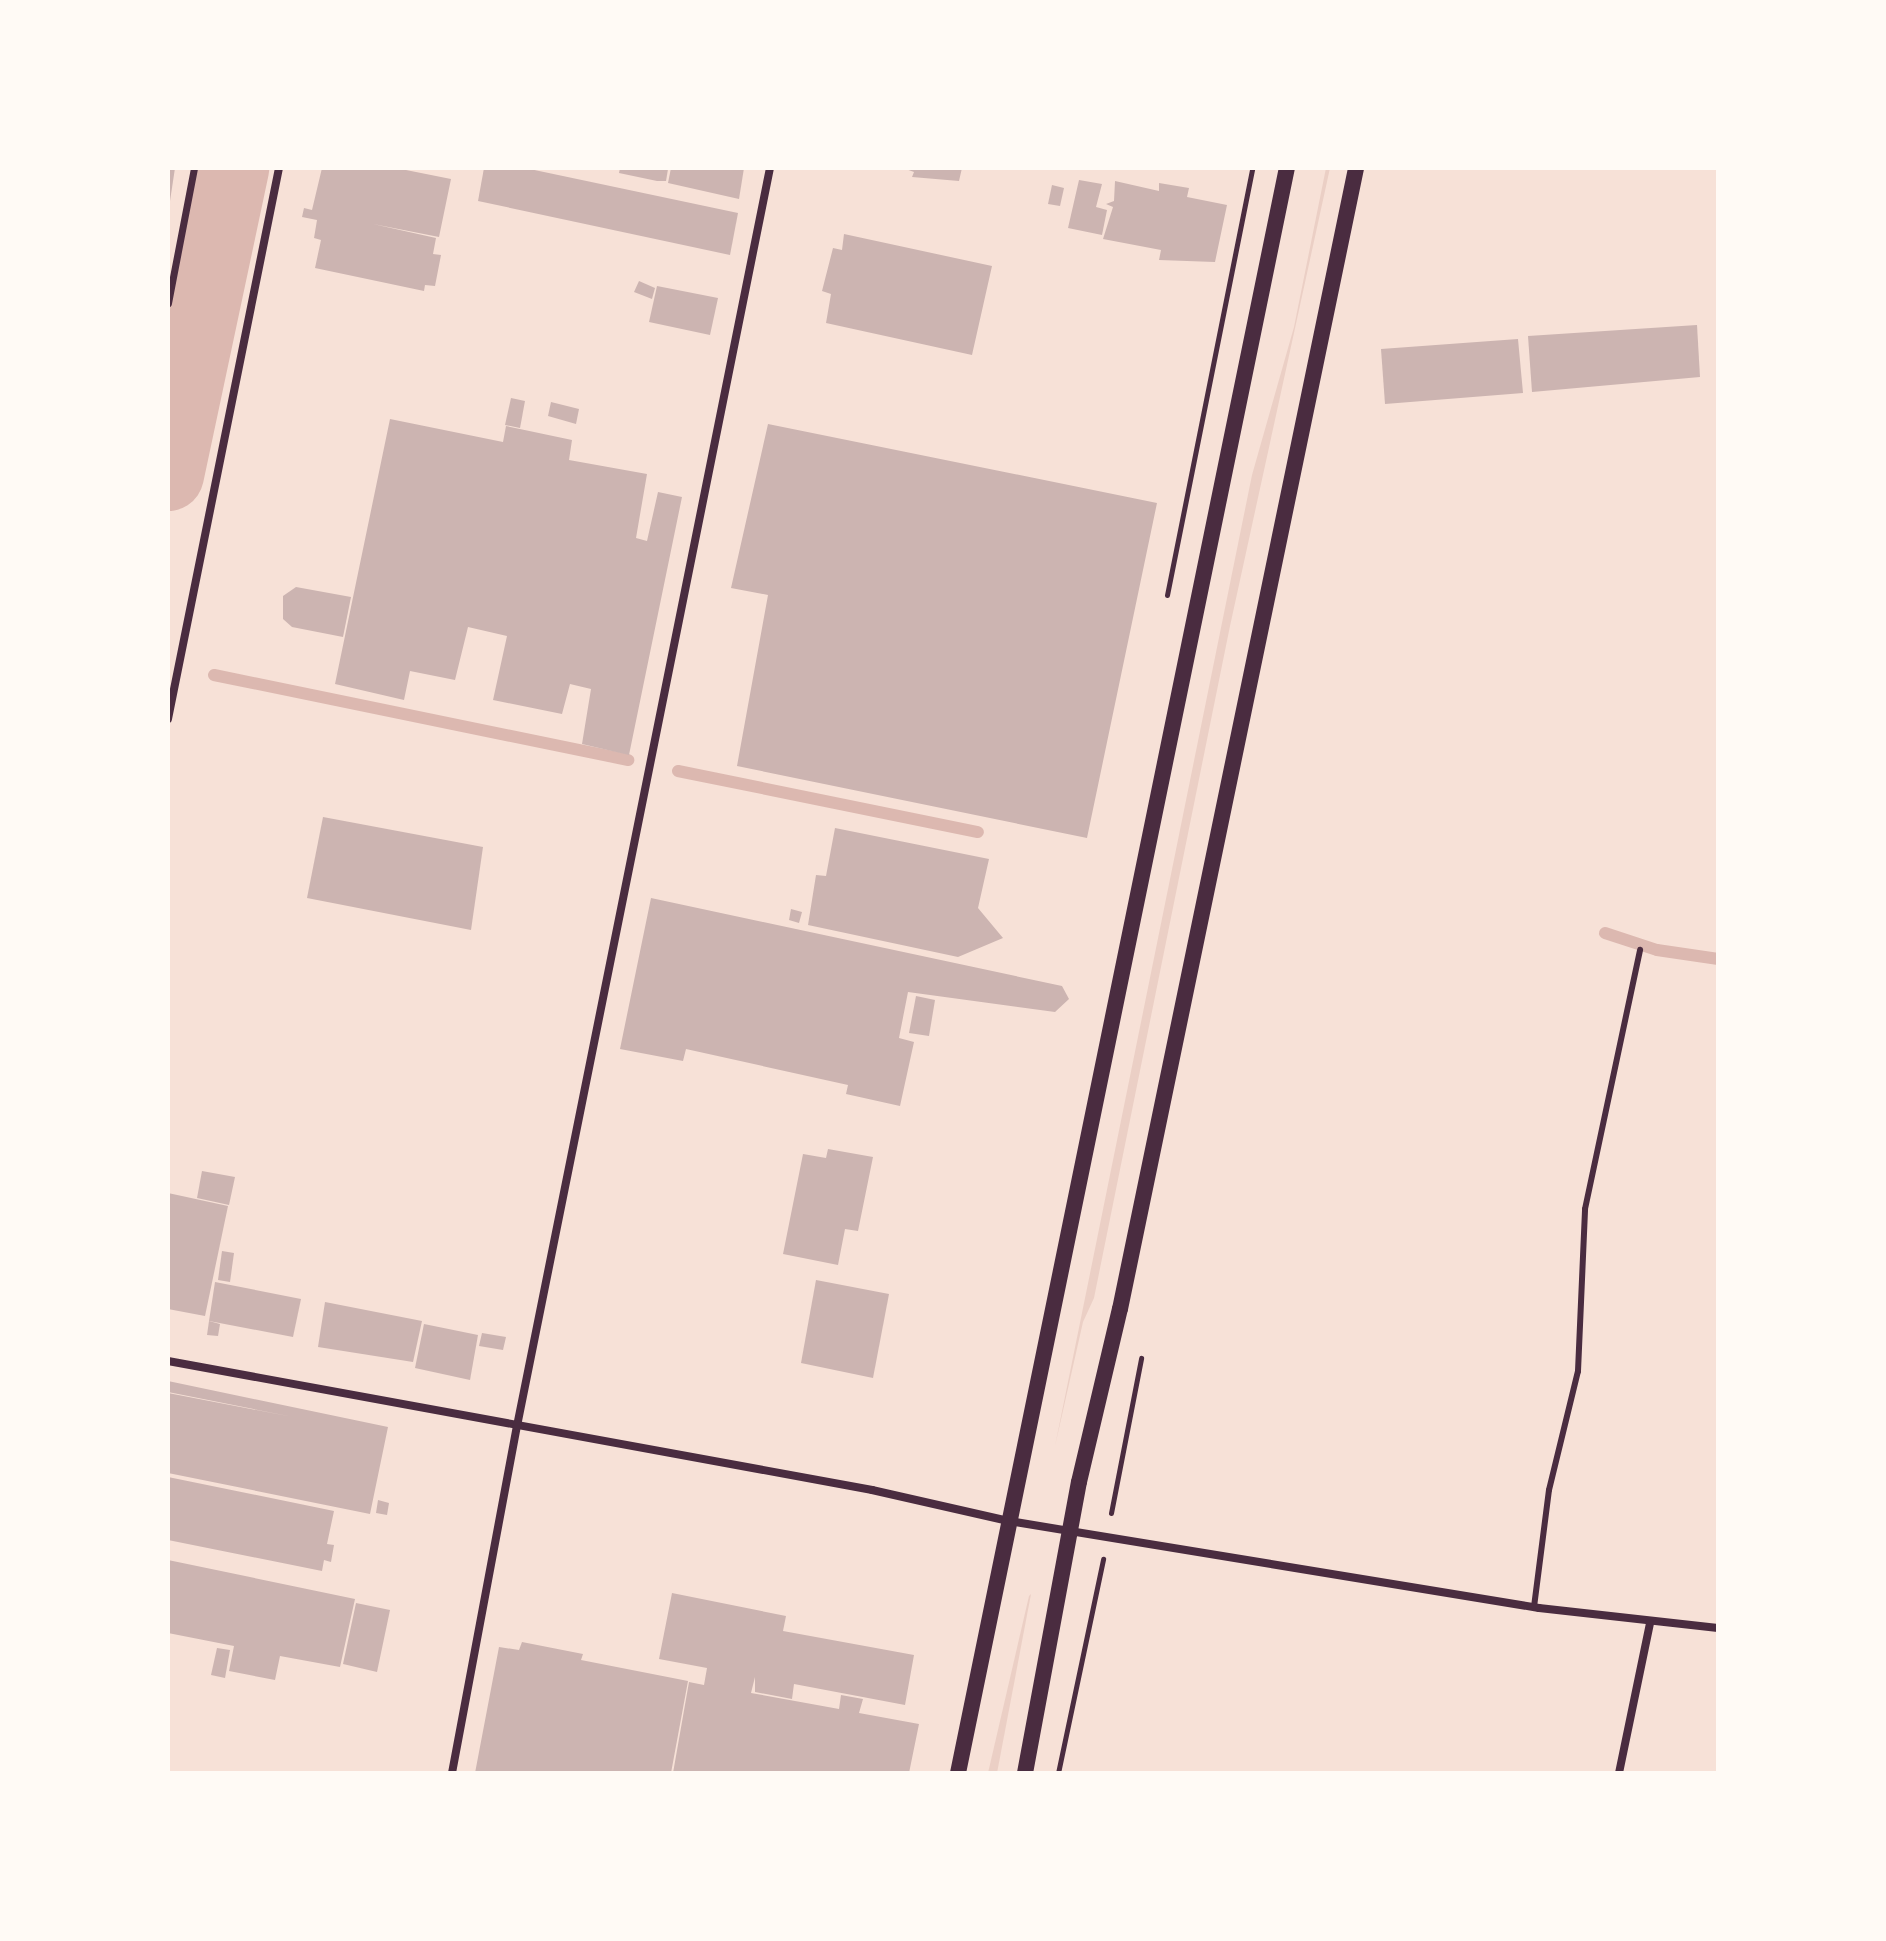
<!DOCTYPE html>
<style>
body{margin:0}
#map{position:relative;width:1886px;height:1941px;overflow:hidden;background:#f7e1d7;font-family:"Open Sans",sans-serif}
div>[style]{position:absolute}
[style*='--x']{left:calc(var(--x)*1px);top:calc(var(--y)*1px);width:calc(var(--w)*1px);rotate:calc(var(--a)*1deg)}
.green>*{inset:0;background:#ebcfc5}
.stream>*{height:12px;margin:-6px;padding:0 6px;transform-origin:6px;border-radius:6px;background:#dcb8b0}
.river>*{height:72px;margin:-36px;padding:0 36px;transform-origin:36px;border-radius:36px;background:#dcb8b0}
.building>*{inset:0;background:#ccb4b1}
.path>*{height:5px;margin:-2.5px;padding:0 2.5px;transform-origin:2.5px;border-radius:2.5px;background:#4a2c40}
.service>*{height:6px;margin:-3px;padding:0 3px;transform-origin:3px;border-radius:3px;background:#4a2c40}
.pedestrian>*{height:7px;margin:-3.5px;padding:0 3.5px;transform-origin:3.5px;border-radius:3.5px;background:#4a2c40}
.minor>*{height:8px;margin:-4px;padding:0 4px;transform-origin:4px;border-radius:4px;background:#4a2c40}
.secondary>*{height:16px;margin:-8px;padding:0 8px;transform-origin:8px;border-radius:8px;background:#4a2c40}
span{translate:-50% -50%;white-space:nowrap;text-align:center;line-height:1.15;-webkit-text-stroke:8px #fffaf5;paint-order:stroke}
.frame{position:absolute;inset:0;border:170px solid #fffaf5;pointer-events:none}
</style>
<div id="map">
<div class="green">
<div style="clip-path:polygon(1326px 168px,1330px 168px,1230px 626px,1094px 1298px,1083px 1322px,1055px 1446px,1252px 475px,1294px 327px)"></div>
<div style="clip-path:polygon(1031px 1594px,997px 1773px,988px 1773px,1029px 1596px)"></div>
</div>
<div class="stream">
<div style="--x:214;--y:675;--w:423;--a:11.6"></div>
<div style="--x:678;--y:771;--w:306;--a:11.5"></div>
<div style="--x:1605;--y:933;--w:55;--a:18.1"></div>
<div style="--x:1657;--y:950;--w:62;--a:8.4"></div>
</div>
<div class="river">
<div style="--x:168;--y:475;--w:314;--a:-78"></div>
</div>
<div class="building">
<div style="clip-path:polygon(168px 168px,175px 168px,170px 201px,168px 201px)"></div>
<div style="clip-path:polygon(322px 168px,396px 168px,451px 179px,439px 237px,373px 224px,436px 238px,433px 254px,441px 255px,435px 286px,425px 285px,424px 291px,315px 268px,321px 240px,314px 238px,317px 220px,302px 217px,304px 208px,312px 210px)"></div>
<div style="clip-path:polygon(484px 168px,525px 168px,738px 213px,730px 255px,478px 201px)"></div>
<div style="clip-path:polygon(620px 168px,664px 168px,668px 169px,666px 181px,657px 181px,619px 173px)"></div>
<div style="clip-path:polygon(671px 168px,744px 168px,739px 199px,668px 183px)"></div>
<div style="clip-path:polygon(903px 168px,962px 168px,959px 181px,912px 177px,914px 172px)"></div>
<div style="clip-path:polygon(1079px 180px,1102px 184px,1096px 207px,1107px 210px,1102px 235px,1068px 228px)"></div>
<div style="clip-path:polygon(1115px 181px,1159px 191px,1159px 183px,1189px 188px,1187px 197px,1227px 205px,1215px 262px,1159px 260px,1161px 250px,1103px 239px,1113px 207px,1106px 204px,1114px 201px)"></div>
<div style="clip-path:polygon(1052px 185px,1064px 188px,1060px 206px,1048px 204px)"></div>
<div style="clip-path:polygon(844px 234px,992px 266px,972px 355px,826px 323px,831px 294px,822px 291px,833px 248px,842px 250px)"></div>
<div style="clip-path:polygon(639px 281px,655px 288px,652px 299px,634px 292px)"></div>
<div style="clip-path:polygon(657px 286px,718px 298px,710px 335px,649px 322px)"></div>
<div style="clip-path:polygon(1697px 325px,1700px 377px,1532px 392px,1528px 336px)"></div>
<div style="clip-path:polygon(1518px 339px,1523px 393px,1385px 404px,1381px 349px)"></div>
<div style="clip-path:polygon(511px 398px,525px 401px,520px 428px,505px 425px)"></div>
<div style="clip-path:polygon(551px 402px,579px 409px,576px 424px,548px 416px)"></div>
<div style="clip-path:polygon(390px 419px,503px 442px,506px 426px,572px 440px,569px 460px,647px 474px,636px 538px,647px 541px,658px 492px,682px 497px,629px 755px,582px 744px,591px 689px,570px 684px,562px 714px,493px 700px,507px 636px,468px 627px,455px 680px,410px 671px,404px 700px,335px 684px)"></div>
<div style="clip-path:polygon(768px 424px,1157px 503px,1087px 838px,737px 766px,768px 595px,731px 588px)"></div>
<div style="clip-path:polygon(296px 587px,351px 597px,343px 637px,292px 627px,283px 619px,283px 596px)"></div>
<div style="clip-path:polygon(323px 817px,483px 847px,471px 930px,307px 898px)"></div>
<div style="clip-path:polygon(835px 828px,989px 859px,978px 908px,1003px 938px,958px 957px,808px 925px,816px 875px,826px 876px)"></div>
<div style="clip-path:polygon(651px 898px,1062px 986px,1069px 999px,1055px 1012px,908px 992px,899px 1038px,914px 1042px,900px 1106px,846px 1094px,848px 1085px,686px 1049px,683px 1061px,620px 1049px)"></div>
<div style="clip-path:polygon(791px 909px,802px 912px,799px 923px,789px 920px)"></div>
<div style="clip-path:polygon(916px 996px,935px 1000px,929px 1036px,909px 1033px)"></div>
<div style="clip-path:polygon(828px 1149px,873px 1157px,858px 1231px,845px 1229px,838px 1265px,783px 1254px,803px 1154px,826px 1158px)"></div>
<div style="clip-path:polygon(202px 1171px,235px 1177px,229px 1205px,197px 1198px)"></div>
<div style="clip-path:polygon(168px 1193px,228px 1206px,205px 1316px,168px 1309px)"></div>
<div style="clip-path:polygon(222px 1251px,234px 1253px,230px 1282px,218px 1280px)"></div>
<div style="clip-path:polygon(816px 1280px,889px 1294px,873px 1378px,801px 1363px)"></div>
<div style="clip-path:polygon(215px 1282px,301px 1299px,293px 1337px,209px 1321px)"></div>
<div style="clip-path:polygon(325px 1302px,422px 1321px,413px 1362px,318px 1347px)"></div>
<div style="clip-path:polygon(209px 1321px,220px 1324px,218px 1336px,207px 1335px)"></div>
<div style="clip-path:polygon(424px 1324px,478px 1335px,470px 1380px,415px 1368px)"></div>
<div style="clip-path:polygon(482px 1333px,506px 1337px,503px 1350px,479px 1346px)"></div>
<div style="clip-path:polygon(168px 1381px,388px 1427px,370px 1514px,168px 1473px,168px 1393px,293px 1417px,168px 1392px)"></div>
<div style="clip-path:polygon(168px 1477px,334px 1511px,327px 1544px,334px 1545px,331px 1562px,324px 1560px,322px 1571px,168px 1540px)"></div>
<div style="clip-path:polygon(378px 1500px,389px 1503px,387px 1515px,376px 1513px)"></div>
<div style="clip-path:polygon(168px 1560px,355px 1599px,340px 1667px,280px 1656px,275px 1680px,229px 1671px,234px 1646px,168px 1633px)"></div>
<div style="clip-path:polygon(672px 1593px,786px 1616px,783px 1631px,914px 1655px,905px 1705px,794px 1684px,792px 1699px,755px 1692px,755px 1677px,751px 1693px,839px 1709px,841px 1695px,863px 1699px,859px 1713px,919px 1724px,909px 1773px,673px 1773px,689px 1682px,704px 1685px,707px 1668px,659px 1659px)"></div>
<div style="clip-path:polygon(356px 1603px,390px 1610px,377px 1672px,343px 1664px)"></div>
<div style="clip-path:polygon(522px 1642px,583px 1654px,581px 1660px,688px 1681px,671px 1773px,475px 1773px,499px 1647px,519px 1650px)"></div>
<div style="clip-path:polygon(217px 1648px,230px 1650px,225px 1678px,211px 1675px)"></div>
</div>
<div class="path">
<div style="--x:1167;--y:595;--w:435;--a:-78.7"></div>
<div style="--x:1111;--y:1513;--w:158;--a:-79"></div>
<div style="--x:1058;--y:1773;--w:219;--a:-78.1"></div>
</div>
<div class="service">
<div style="--x:1534;--y:1607;--w:118;--a:-82.7"></div>
<div style="--x:1549;--y:1490;--w:122;--a:-76.3"></div>
<div style="--x:1578;--y:1371;--w:162;--a:-87.5"></div>
<div style="--x:1585;--y:1209;--w:265;--a:-78"></div>
</div>
<div class="pedestrian">
<div style="--x:168;--y:303;--w:137;--a:-79.1"></div>
</div>
<div class="minor">
<div style="--x:168;--y:719;--w:562;--a:-78.61"></div>
<div style="--x:168;--y:1361;--w:716;--a:10.38"></div>
<div style="--x:872;--y:1490;--w:140;--a:12.8"></div>
<div style="--x:1009;--y:1521;--w:537;--a:9.32"></div>
<div style="--x:1539;--y:1608;--w:180;--a:6.4"></div>
<div style="--x:452;--y:1773;--w:353;--a:-79.4"></div>
<div style="--x:517;--y:1426;--w:1283;--a:-78.63"></div>
<div style="--x:1619;--y:1773;--w:153;--a:-78.3"></div>
</div>
<div class="secondary">
<div style="--x:958;--y:1773;--w:1638;--a:-78.42"></div>
<div style="--x:1025;--y:1773;--w:296;--a:-79.5"></div>
<div style="--x:1079;--y:1482;--w:178;--a:-76.7"></div>
<div style="--x:1120;--y:1309;--w:1165;--a:-78.31"></div>
</div>
<div class="frame"></div>
</div>
